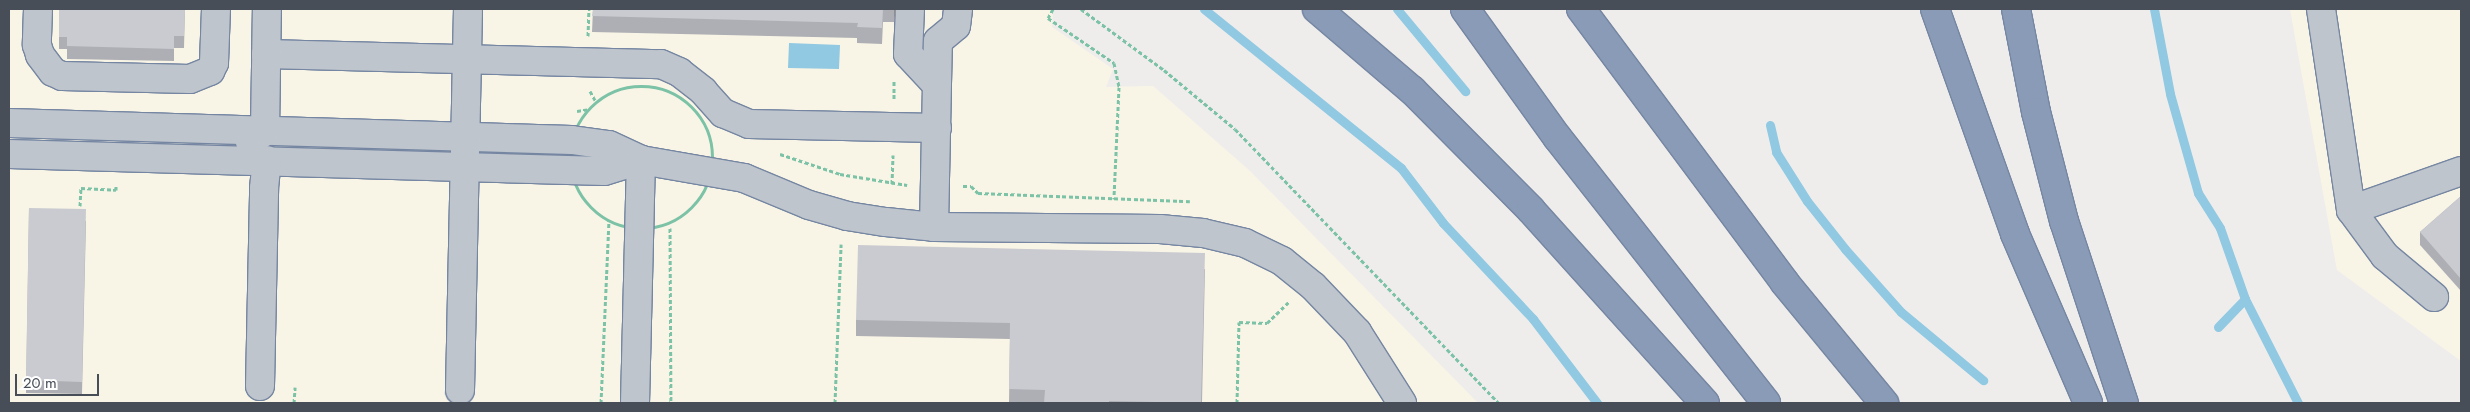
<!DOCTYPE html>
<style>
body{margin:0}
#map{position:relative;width:2470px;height:412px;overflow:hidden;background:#efedec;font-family:Jost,sans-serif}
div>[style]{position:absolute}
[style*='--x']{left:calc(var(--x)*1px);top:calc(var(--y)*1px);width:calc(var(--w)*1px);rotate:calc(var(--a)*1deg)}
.commercial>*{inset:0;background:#f9f5e6}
.water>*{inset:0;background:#90c9e1}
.stream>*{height:9px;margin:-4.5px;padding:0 4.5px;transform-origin:4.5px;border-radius:4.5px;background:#90c9e1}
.path>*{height:3px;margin-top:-1.5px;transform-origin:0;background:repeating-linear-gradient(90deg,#7bc2a6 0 4px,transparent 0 6.5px)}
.path>.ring{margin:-1.5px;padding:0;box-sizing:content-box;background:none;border:3px solid #7bc2a6;border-radius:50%}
.roads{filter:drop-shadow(1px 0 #7586a2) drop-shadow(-1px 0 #7586a2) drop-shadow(0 1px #7586a2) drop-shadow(0 -1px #7586a2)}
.minor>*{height:28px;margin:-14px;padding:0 14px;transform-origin:14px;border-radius:14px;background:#bfc5cd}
.highway>*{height:28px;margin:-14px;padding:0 14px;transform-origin:14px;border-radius:14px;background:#899bb6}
.wall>*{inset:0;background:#aeafb4}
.shaded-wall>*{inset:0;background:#8d8e92}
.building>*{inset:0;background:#cacbd1}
span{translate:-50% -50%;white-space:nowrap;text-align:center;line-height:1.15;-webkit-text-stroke:5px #fff;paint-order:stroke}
.frame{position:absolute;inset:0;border:10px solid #474e57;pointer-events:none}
.scale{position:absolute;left:15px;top:374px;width:84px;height:22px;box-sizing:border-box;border:2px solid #474e57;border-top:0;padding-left:6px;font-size:15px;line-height:18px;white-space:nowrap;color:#474e57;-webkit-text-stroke:4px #fff;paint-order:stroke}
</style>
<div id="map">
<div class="commercial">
<div style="clip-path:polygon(9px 9px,1053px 9px,1052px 27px,1113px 69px,1106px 87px,1153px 86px,1250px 171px,1478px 403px,9px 403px)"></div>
<div style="clip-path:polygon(2290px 9px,2461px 9px,2461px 361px,2337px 270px)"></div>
</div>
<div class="water">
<div style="clip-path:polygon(789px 43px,840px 45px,839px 69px,788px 68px)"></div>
</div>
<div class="stream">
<div style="--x:1204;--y:9;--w:253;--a:38.9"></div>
<div style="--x:1401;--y:168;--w:69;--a:52.6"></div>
<div style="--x:1443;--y:223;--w:132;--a:46.8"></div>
<div style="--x:1533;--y:319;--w:106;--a:52.7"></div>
<div style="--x:1397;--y:9;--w:107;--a:50.3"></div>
<div style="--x:2154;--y:9;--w:86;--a:79.3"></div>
<div style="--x:2170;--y:94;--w:103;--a:74.2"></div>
<div style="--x:2198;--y:193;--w:41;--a:57.8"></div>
<div style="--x:2220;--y:228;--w:75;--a:70.6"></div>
<div style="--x:2245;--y:299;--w:117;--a:63"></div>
<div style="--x:1770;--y:125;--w:28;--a:77"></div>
<div style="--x:1776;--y:152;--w:58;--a:57.7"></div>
<div style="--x:1807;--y:201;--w:61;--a:51.6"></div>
<div style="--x:1845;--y:249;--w:84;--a:48.4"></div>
<div style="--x:1901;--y:312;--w:107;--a:39.7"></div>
<div style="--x:2218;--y:327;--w:39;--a:-46"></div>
</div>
<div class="path">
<div style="--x:1053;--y:9;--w:10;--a:119"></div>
<div style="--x:1048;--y:18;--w:80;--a:34.3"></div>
<div style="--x:1114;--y:63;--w:25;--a:78"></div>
<div style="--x:1119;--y:87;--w:112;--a:92.6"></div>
<div style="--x:1081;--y:9;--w:103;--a:36.3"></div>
<div style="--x:1164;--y:70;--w:92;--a:39.7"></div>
<div style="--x:1235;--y:129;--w:380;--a:46.1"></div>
<div style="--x:588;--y:36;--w:27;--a:-88"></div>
<div class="ring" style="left:570px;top:86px;width:139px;height:139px"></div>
<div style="--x:590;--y:91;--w:13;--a:61"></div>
<div style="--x:894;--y:99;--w:19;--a:-90"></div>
<div style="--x:577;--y:111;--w:12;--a:-9"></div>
<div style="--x:780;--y:154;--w:63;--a:18.4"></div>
<div style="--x:840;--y:174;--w:68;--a:9.3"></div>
<div style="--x:892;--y:184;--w:29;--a:-88"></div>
<div style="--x:963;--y:186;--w:8;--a:0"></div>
<div style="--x:971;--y:186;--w:10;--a:45"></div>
<div style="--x:978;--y:193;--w:212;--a:2.2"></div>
<div style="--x:80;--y:206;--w:18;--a:-87"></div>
<div style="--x:81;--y:188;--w:35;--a:3"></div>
<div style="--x:116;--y:190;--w:4;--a:-90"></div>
<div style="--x:670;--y:228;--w:175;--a:89.7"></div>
<div style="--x:294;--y:403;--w:16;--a:-86"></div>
<div style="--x:601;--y:403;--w:183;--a:-87.5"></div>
<div style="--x:835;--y:403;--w:159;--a:-87.8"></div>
<div style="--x:1237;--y:403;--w:81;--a:-88.6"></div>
<div style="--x:1239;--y:322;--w:28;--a:2"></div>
<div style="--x:1267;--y:323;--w:30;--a:-44"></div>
</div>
<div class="roads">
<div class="minor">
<div style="--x:38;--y:9;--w:36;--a:92"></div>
<div style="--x:37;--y:45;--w:10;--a:73"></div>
<div style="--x:40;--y:55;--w:21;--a:53"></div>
<div style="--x:53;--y:72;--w:10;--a:24"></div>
<div style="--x:62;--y:76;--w:128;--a:1.3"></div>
<div style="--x:190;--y:79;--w:22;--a:-22"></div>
<div style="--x:210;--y:71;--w:9;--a:-63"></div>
<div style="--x:214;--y:63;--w:54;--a:-87.9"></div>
<div style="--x:910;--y:9;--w:45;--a:92.5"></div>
<div style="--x:908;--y:54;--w:41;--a:47"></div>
<div style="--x:2321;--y:9;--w:203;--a:81.5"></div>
<div style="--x:2351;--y:210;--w:117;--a:-19.5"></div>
<div style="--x:266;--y:54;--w:395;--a:1.5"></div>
<div style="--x:661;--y:64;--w:20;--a:24"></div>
<div style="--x:679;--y:72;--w:31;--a:38"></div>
<div style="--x:703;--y:91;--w:30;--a:48"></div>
<div style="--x:723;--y:113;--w:28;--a:23"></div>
<div style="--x:749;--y:124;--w:188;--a:1.2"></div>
<div style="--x:9;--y:123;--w:563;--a:1.73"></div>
<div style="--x:572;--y:140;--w:37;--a:8"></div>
<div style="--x:609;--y:145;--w:35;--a:25"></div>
<div style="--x:641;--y:160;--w:105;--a:9.9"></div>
<div style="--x:744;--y:178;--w:70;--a:22.6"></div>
<div style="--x:809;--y:205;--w:40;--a:16"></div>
<div style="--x:847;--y:216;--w:39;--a:9"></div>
<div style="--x:886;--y:222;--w:48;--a:5.9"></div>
<div style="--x:934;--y:227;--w:226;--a:0.5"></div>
<div style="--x:1160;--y:229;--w:43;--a:5.3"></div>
<div style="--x:1203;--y:233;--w:43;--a:13.4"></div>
<div style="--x:1245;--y:243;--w:41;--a:25.9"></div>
<div style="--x:1282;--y:261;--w:40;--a:39"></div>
<div style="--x:1313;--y:286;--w:64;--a:46.3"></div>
<div style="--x:1357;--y:332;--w:84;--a:57.6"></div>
<div style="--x:250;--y:142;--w:19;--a:-36"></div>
<div style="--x:265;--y:131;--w:122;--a:-89.1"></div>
<div style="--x:9;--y:154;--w:595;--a:1.64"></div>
<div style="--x:604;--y:171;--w:39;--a:-17"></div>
<div style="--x:2351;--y:210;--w:57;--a:53.5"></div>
<div style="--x:2385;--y:256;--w:64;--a:39.9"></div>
<div style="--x:934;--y:227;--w:186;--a:-88.8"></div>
<div style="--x:938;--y:41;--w:23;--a:-40"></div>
<div style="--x:956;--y:26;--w:17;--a:-83"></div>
<div style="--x:260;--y:386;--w:198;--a:-88.8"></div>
<div style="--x:264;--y:188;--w:28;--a:-84"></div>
<div style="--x:460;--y:390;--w:381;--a:-88.8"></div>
<div style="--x:635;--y:403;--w:243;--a:-88.6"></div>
</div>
<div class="highway">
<div style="--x:1317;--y:9;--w:125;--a:40.5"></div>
<div style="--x:1412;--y:90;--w:169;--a:45.2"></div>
<div style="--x:1531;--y:210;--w:260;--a:48"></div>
<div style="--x:1465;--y:9;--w:158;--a:54.3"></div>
<div style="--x:1557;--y:137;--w:338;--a:51.8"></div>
<div style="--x:1581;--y:9;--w:342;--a:53.3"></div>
<div style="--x:1785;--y:283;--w:156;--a:50.5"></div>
<div style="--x:1935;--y:9;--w:239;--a:70.4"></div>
<div style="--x:2015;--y:234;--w:184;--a:66.6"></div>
<div style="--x:2016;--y:9;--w:105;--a:79"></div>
<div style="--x:2036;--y:112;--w:113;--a:75.6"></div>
<div style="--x:2064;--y:221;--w:192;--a:71.8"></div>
</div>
</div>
<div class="wall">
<div style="clip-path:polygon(59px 9px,185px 9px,184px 48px,174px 48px,174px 61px,67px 59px,67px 49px,59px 49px)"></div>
<div style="clip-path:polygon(593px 9px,896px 9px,894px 22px,883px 22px,882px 44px,857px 43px,857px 38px,592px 32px)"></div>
<div style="clip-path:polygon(2461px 196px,2461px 291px,2420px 245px,2420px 232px)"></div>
<div style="clip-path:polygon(29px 208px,86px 221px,82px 394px,26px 393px)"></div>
<div style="clip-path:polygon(1205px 269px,1202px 403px,1009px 403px,1010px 339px,856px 336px,856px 320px)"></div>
</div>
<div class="shaded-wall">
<div style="clip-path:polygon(894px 9px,896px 9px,894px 22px)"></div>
</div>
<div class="building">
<div style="clip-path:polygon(59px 9px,185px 9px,184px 36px,174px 36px,174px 49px,67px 46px,67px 37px,59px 37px)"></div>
<div style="clip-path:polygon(593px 9px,883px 9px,882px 28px,857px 27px,858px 23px,592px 16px)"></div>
<div style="clip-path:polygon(2461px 196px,2461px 279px,2420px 232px)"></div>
<div style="clip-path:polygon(29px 208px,86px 209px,82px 382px,26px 380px)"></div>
<div style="clip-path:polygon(858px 245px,1205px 253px,1201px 403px,1109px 401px,1109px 403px,1044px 403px,1045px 390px,1009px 389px,1010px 323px,856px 320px)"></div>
</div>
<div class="frame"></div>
<div class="scale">20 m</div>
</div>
